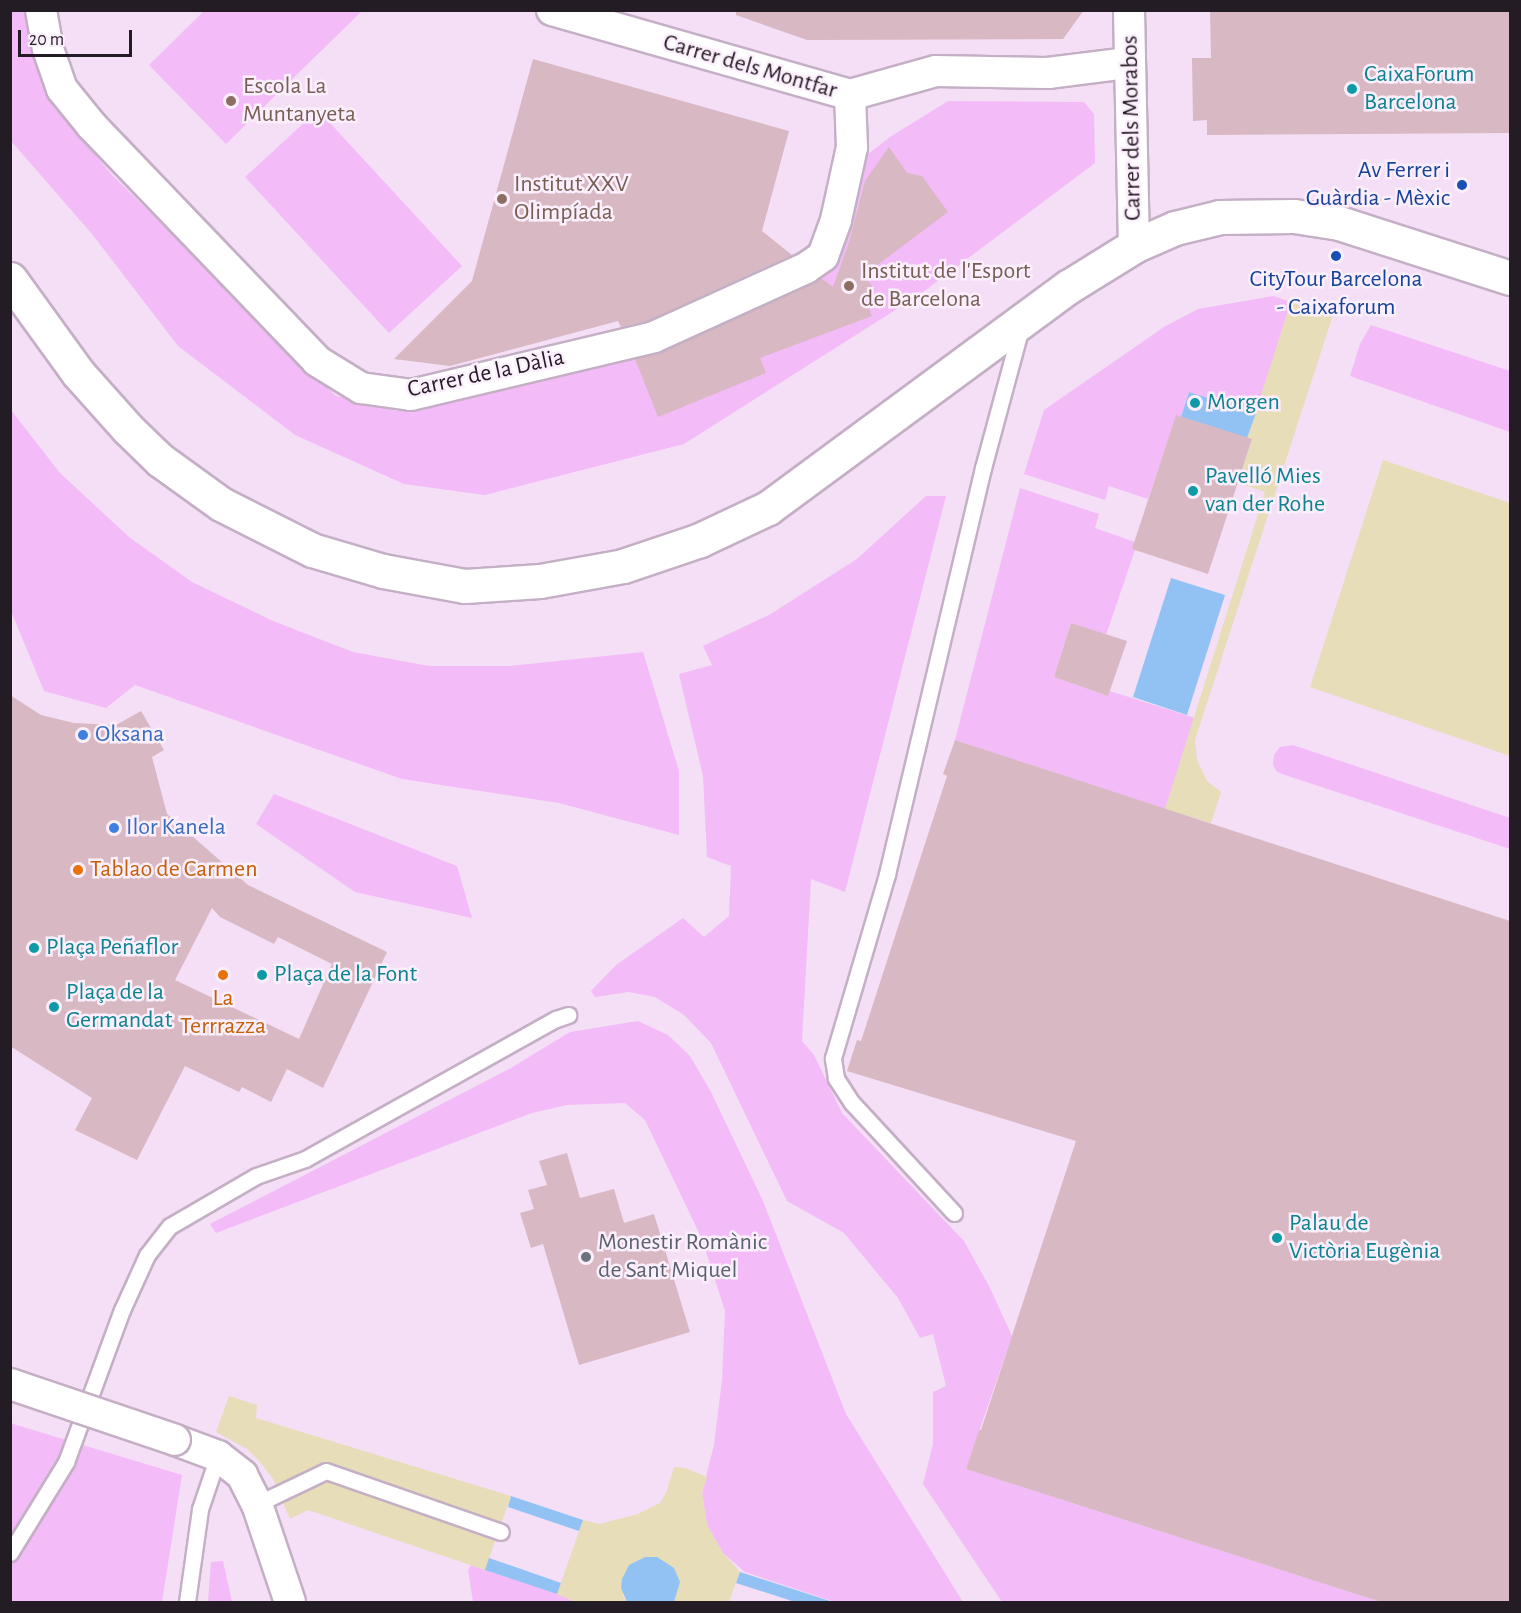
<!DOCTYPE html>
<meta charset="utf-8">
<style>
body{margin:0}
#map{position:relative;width:1521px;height:1613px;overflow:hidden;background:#f4dff6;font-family:"Alegreya Sans",sans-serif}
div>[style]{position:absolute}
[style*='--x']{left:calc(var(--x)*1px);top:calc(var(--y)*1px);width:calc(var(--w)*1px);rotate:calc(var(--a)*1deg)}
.green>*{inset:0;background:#f3bbf7}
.sand>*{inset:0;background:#e7ddb8}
.water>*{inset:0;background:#92c2f3}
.building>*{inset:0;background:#d8b8c2}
.roads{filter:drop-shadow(2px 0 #c4afc5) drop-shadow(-2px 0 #c4afc5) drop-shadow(0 2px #c4afc5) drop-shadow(0 -2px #c4afc5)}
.service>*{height:15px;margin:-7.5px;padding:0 7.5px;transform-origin:7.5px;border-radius:7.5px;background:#fff}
.minor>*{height:30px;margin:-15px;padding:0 15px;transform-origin:15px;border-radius:15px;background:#fff}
.tertiary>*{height:33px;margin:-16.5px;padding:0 16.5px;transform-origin:16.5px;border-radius:16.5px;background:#fff}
.bridges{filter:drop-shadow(2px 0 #c4afc5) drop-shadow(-2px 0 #c4afc5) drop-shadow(0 2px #c4afc5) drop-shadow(0 -2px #c4afc5)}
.minor-bridge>*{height:30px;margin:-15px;padding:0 15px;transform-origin:15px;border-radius:15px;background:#fff}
.dots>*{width:16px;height:16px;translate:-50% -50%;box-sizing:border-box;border:3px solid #fceffd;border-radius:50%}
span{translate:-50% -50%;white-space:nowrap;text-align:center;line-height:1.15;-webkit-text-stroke:5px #fceffd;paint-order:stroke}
.street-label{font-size:24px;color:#241c24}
.culture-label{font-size:24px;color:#0d838f}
.left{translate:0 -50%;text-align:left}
.education-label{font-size:24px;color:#785e54}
.transit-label{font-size:24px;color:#164399}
.right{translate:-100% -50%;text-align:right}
.shop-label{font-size:24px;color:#366cbe}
.food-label{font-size:24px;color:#c56008}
.worship-label{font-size:24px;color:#5b616d}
.frame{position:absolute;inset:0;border:12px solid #241c24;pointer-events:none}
.scale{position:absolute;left:18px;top:30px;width:114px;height:27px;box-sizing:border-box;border:3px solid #241c24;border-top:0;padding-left:8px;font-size:18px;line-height:21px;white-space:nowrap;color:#241c24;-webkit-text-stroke:4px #fceffd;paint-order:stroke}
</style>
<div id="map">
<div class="green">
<div style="clip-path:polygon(10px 11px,28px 11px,45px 94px,112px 175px,336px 396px,396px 411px,446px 403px,607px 364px,681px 340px,816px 284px,834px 259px,863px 158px,890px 137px,948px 101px,1084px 102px,1094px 114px,1095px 163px,919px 295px,684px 444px,485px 495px,404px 484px,295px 435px,178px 346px,92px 234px,11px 141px)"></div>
<div style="clip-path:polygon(204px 11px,204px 10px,362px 11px,226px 144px,149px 65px)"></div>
<div style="clip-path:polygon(318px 110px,462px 266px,389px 333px,245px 177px)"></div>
<div style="clip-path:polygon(1273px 296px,1291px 302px,1256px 413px,1189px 392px,1181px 417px,1176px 416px,1148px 499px,1109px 486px,1105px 500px,1024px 474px,1044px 410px,1164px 327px,1198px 309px)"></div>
<div style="clip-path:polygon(1371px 325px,1510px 371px,1510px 432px,1350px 376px,1360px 344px)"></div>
<div style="clip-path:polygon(11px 410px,60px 473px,129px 537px,192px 582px,273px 621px,353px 652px,429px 666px,510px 666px,643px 652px,679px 771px,679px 835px,559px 803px,402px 779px,135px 685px,106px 708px,44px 691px,11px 611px)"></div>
<div style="clip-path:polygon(1020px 488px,1099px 514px,1095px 528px,1135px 542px,1132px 549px,1135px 550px,1106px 635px,1071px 623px,1054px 677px,1108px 696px,1110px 691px,1195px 718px,1165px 809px,955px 740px)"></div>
<div style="clip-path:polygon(926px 496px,946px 496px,845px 892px,811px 879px,802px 1041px,814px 1055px,842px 1113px,964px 1241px,990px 1288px,1012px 1336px,966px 1469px,1381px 1602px,1002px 1602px,923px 1484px,933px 1444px,933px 1392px,946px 1386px,933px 1334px,920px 1338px,898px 1298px,844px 1233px,787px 1201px,711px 1043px,684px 1015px,655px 997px,629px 992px,595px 997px,591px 991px,616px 965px,683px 918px,704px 937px,729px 916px,731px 866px,707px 857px,703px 776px,679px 674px,712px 665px,703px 646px,769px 615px,857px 559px)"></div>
<div style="clip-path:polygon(1293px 745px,1510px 818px,1510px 849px,1282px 774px,1276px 771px,1273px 764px,1274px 755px,1280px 747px)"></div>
<div style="clip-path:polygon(274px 794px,457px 866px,472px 918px,355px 892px,256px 824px)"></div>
<div style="clip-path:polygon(638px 1021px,668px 1035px,690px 1056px,711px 1092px,763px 1201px,846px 1414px,963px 1602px,835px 1602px,745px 1572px,723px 1553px,707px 1525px,702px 1493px,714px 1445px,722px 1380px,725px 1311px,702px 1239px,645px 1120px,625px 1103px,567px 1105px,532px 1113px,216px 1233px,210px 1224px,511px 1068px,570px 1032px)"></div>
<div style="clip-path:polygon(10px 1423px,182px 1475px,162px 1602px,11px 1602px)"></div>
<div style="clip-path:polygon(223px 1561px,232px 1602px,208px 1602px,211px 1562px)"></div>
<div style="clip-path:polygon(471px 1565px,566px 1597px,575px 1602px,473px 1602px,468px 1570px)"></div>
</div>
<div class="sand">
<div style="clip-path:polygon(1291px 302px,1333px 315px,1195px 740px,1197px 760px,1207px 781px,1221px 792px,1211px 823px,1165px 809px,1265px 492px,1238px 483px,1252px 439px,1247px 438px)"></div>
<div style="clip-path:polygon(1383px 460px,1510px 503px,1510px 756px,1310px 687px)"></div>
<div style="clip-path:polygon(229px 1396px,257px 1405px,256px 1418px,511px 1496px,485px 1570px,308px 1510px,290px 1519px,273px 1479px,260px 1462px,247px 1449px,216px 1432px)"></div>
<div style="clip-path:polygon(674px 1467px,685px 1468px,707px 1477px,702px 1493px,707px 1525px,723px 1553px,740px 1572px,729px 1602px,674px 1602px,680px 1582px,645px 1557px,629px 1565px,623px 1596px,627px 1602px,575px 1602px,557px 1594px,583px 1520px,599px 1524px,638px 1514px,660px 1503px,666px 1493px)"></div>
</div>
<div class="water">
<div style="clip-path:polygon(1189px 392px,1256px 413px,1247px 438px,1181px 417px)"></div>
<div style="clip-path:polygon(1171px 578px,1225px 595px,1187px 715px,1133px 697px)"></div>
<div style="clip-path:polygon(511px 1496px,583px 1520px,579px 1531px,508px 1507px)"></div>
<div style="clip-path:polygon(645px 1557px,657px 1557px,674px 1568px,680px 1582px,674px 1602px,627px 1602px,621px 1588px,622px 1579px,629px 1565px)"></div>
<div style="clip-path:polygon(489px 1558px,561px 1583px,557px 1594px,485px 1570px)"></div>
<div style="clip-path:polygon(740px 1572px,833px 1602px,795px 1602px,736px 1583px)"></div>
</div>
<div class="building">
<div style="clip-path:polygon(736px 10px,1084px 10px,1063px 39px,807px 40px,736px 15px)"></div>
<div style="clip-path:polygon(1210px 10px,1510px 10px,1510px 133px,1207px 135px,1207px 120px,1193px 121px,1192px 58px,1211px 58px)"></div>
<div style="clip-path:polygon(533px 59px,789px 131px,762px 231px,792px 255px,648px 321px,621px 327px,618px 321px,450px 366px,394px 359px,472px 281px)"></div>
<div style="clip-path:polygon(889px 147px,907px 173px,922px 176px,948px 212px,864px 275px,875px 290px,864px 297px,872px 316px,760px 358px,766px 373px,658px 417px,635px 359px,661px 353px,821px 278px,833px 287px,849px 242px,865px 181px)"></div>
<div style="clip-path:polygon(1176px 415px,1252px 439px,1208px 574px,1132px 549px)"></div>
<div style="clip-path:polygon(1071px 623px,1127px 641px,1108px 696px,1054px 677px)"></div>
<div style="clip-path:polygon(evenodd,10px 695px,41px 715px,74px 723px,116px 725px,141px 711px,164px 750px,152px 757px,167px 814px,248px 885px,387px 952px,323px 1088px,287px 1069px,271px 1102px,242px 1087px,239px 1092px,185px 1066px,137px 1160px,75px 1130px,92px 1098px,10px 1046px,10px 695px,212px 908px,220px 917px,274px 944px,278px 937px,332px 964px,299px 1039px,175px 980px,212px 908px)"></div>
<div style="clip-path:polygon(955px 740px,1510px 921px,1510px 1602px,1381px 1602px,966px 1469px,979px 1430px,981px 1430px,1076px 1141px,847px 1071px,857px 1040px,861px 1041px,947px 776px,943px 774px)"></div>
<div style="clip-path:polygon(567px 1153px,580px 1198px,614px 1189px,624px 1223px,654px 1214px,690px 1332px,579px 1365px,543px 1244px,531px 1248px,520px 1213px,534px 1209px,528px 1190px,547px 1185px,539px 1161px)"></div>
</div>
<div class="roads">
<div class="service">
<div style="--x:954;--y:1213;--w:150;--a:-132.8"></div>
<div style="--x:852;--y:1103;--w:30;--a:-123"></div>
<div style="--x:836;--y:1078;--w:20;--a:-99"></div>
<div style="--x:833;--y:1058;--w:192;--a:-73.6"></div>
<div style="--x:887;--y:874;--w:417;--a:-76.7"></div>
<div style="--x:983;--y:468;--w:146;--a:-74.9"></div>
<div style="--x:257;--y:1504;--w:76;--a:-25.6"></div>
<div style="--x:326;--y:1471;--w:185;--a:19.2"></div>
<div style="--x:10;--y:1553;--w:107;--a:-58.4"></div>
<div style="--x:66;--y:1462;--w:162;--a:-69.8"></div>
<div style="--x:122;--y:1310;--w:60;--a:-65.6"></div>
<div style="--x:147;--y:1255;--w:37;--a:-52"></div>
<div style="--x:170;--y:1226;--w:99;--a:-30.2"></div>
<div style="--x:256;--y:1176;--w:52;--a:-19.1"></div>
<div style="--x:305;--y:1159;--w:287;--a:-29.2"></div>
<div style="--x:556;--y:1019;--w:13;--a:-18"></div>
<div style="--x:187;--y:1602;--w:94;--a:-82"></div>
<div style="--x:200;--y:1509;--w:56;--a:-71.2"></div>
</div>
<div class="minor">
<div style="--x:41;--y:10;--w:40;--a:80"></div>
<div style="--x:48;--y:49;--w:42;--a:70.7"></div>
<div style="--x:62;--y:89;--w:48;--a:51"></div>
<div style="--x:92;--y:126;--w:325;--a:46.2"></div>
<div style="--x:317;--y:361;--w:52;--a:31.5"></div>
<div style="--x:361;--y:388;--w:50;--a:8"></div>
<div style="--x:411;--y:395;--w:250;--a:-13.4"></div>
<div style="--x:654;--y:337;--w:167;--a:-24.4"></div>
<div style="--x:806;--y:268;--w:21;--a:-35"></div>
<div style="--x:823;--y:256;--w:38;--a:-70"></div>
<div style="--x:836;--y:220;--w:75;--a:-77.6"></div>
<div style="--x:852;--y:147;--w:52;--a:-92.2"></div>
<div style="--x:552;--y:10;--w:310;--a:15.9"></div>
<div style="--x:850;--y:95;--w:89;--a:-15.6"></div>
<div style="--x:936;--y:71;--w:112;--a:1"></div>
<div style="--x:1048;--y:73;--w:81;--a:-7.1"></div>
<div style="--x:1129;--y:10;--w:236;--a:88.8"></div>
<div style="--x:175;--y:1440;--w:46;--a:20.4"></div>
<div style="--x:218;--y:1456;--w:31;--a:38"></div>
<div style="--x:242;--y:1475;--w:33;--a:63"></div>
<div style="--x:257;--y:1504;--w:103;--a:71.4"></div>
</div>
<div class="tertiary">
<div style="--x:10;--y:279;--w:116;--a:54.1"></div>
<div style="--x:78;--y:373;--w:75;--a:48.2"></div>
<div style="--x:128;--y:429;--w:45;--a:44.1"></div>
<div style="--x:160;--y:460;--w:75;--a:35.8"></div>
<div style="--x:221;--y:504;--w:102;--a:26.8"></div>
<div style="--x:312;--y:550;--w:74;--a:16.5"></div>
<div style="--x:383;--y:571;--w:83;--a:10.4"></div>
<div style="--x:465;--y:586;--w:75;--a:-3.8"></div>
<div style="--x:540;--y:581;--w:84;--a:-10.2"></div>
<div style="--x:623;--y:566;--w:81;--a:-18.7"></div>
<div style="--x:700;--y:540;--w:75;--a:-25.2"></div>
<div style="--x:768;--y:508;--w:373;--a:-36.4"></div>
<div style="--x:1068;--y:287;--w:78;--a:-31.8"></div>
<div style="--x:1134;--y:246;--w:45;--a:-23.7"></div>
<div style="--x:1175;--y:228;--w:46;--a:-13.7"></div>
<div style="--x:1220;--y:217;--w:74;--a:-0.8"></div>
<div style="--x:1294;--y:216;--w:46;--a:8.8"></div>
<div style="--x:1339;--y:223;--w:180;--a:17.8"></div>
</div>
</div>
<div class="bridges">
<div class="minor-bridge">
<div style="--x:10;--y:1384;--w:174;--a:18.7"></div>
</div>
</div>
<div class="dots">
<div style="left:1352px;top:89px;background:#0f9aa8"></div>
<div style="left:231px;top:101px;background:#8d6e63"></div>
<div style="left:1462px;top:185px;background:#1a4fb4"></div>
<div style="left:502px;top:199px;background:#8d6e63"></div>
<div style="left:1336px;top:256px;background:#1a4fb4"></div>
<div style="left:849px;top:286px;background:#8d6e63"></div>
<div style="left:1195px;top:403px;background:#0f9aa8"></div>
<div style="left:1193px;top:491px;background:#0f9aa8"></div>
<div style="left:83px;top:735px;background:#3f7fe0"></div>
<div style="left:114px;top:828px;background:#3f7fe0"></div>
<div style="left:78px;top:870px;background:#e8710a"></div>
<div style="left:34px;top:948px;background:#0f9aa8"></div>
<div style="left:223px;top:975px;background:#e8710a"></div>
<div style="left:262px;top:975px;background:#0f9aa8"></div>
<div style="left:54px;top:1007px;background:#0f9aa8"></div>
<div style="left:1277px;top:1238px;background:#0f9aa8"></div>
<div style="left:586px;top:1257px;background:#6b7280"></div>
</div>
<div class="street-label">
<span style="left:750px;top:67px;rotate:16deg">Carrer dels Montfar</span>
<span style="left:1132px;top:128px;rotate:-91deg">Carrer dels Morabos</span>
<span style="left:486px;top:374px;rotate:-12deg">Carrer de la Dàlia</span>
</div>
<div class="culture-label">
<span class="left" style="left:1364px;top:89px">CaixaForum<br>Barcelona</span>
<span class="left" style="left:1207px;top:403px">Morgen</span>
<span class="left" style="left:1205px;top:491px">Pavelló Mies<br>van der Rohe</span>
<span class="left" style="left:46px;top:948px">Plaça Peñaflor</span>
<span class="left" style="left:274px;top:975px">Plaça de la Font</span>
<span class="left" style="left:66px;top:1007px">Plaça de la<br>Germandat</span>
<span class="left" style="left:1289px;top:1238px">Palau de<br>Victòria Eugènia</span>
</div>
<div class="education-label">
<span class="left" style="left:243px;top:101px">Escola La<br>Muntanyeta</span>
<span class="left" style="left:514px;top:199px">Institut XXV<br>Olimpíada</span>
<span class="left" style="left:861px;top:286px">Institut de l'Esport<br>de Barcelona</span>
</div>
<div class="transit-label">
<span class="right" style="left:1450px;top:185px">Av Ferrer i<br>Guàrdia - Mèxic</span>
<span style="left:1336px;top:294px">CityTour Barcelona<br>- Caixaforum</span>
</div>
<div class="shop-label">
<span class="left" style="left:95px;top:735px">Oksana</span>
<span class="left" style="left:126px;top:828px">Ilor Kanela</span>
</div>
<div class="food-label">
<span class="left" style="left:90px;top:870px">Tablao de Carmen</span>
<span style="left:223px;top:1013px">La<br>Terrrazza</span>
</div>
<div class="worship-label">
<span class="left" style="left:598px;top:1257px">Monestir Romànic<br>de Sant Miquel</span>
</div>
<div class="frame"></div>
<div class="scale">20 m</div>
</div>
